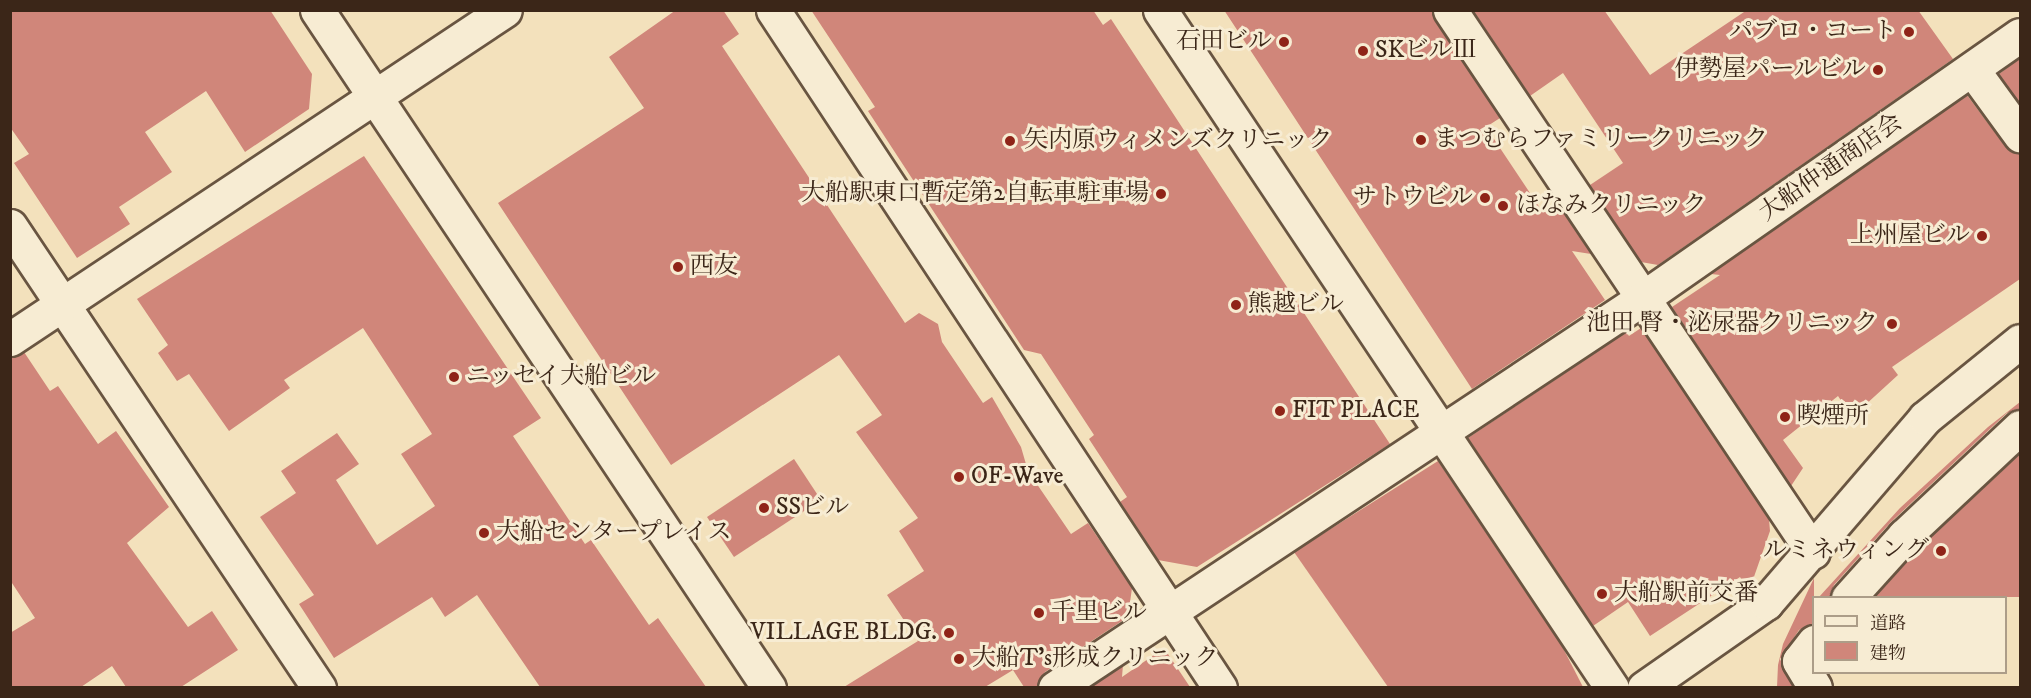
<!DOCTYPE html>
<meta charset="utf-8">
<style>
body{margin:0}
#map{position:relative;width:2031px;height:698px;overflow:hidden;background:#f3e1bc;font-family:"IM FELL DW Pica","Noto Serif JP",serif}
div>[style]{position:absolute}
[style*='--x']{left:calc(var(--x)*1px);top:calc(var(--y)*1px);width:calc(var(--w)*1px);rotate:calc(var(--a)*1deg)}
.building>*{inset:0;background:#d0867a}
.roads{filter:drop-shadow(2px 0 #695541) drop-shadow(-2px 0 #695541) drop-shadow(0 2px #695541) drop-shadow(0 -2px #695541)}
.street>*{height:33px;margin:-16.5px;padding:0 16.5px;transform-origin:16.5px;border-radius:16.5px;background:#f7ecd3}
.secondary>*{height:33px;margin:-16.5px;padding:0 16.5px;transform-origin:16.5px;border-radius:16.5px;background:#f7ecd3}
.dots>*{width:16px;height:16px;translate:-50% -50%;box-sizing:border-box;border:3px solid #f7ecd3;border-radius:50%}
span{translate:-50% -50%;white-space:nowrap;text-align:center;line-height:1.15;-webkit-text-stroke:6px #f7ecd3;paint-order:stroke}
.poi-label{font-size:24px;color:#3b2618}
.right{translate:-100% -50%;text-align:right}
.left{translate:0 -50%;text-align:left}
.street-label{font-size:24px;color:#3b2618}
.frame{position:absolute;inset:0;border:12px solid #3b2618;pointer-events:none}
.legend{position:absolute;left:1812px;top:596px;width:195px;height:78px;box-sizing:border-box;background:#f7ecd3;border:2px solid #ac9d88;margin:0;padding:8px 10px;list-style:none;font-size:18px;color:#3b2618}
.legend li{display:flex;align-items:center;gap:12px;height:30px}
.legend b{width:30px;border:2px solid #ac9d88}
</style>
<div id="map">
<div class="building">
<div style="clip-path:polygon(10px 10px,270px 10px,312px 74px,309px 109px,245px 152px,206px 91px,145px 132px,172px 172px,119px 207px,130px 224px,77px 258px,14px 163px,29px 154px,10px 127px)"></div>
<div style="clip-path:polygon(676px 10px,723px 10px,739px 34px,722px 46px,905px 323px,919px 313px,938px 324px,942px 342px,983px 403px,992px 397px,1021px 447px,1028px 471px,1071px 534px,1088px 523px,1132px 588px,1128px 617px,1045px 672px,1037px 687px,1024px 687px,1013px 670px,985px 687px,844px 687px,918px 641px,887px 595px,924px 571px,899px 531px,918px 518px,856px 432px,882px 415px,839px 355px,671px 465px,498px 203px,644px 108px,609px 57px)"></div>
<div style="clip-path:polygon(811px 10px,1093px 10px,1103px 25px,1111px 19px,1390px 444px,1197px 567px,1158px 560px,1120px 502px,1127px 497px,1089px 439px,1094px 435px,1041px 354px,1024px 350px,868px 111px,875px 107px)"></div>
<div style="clip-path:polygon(1224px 10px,1431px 10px,1500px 118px,1486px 127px,1540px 208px,1547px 213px,1559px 206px,1591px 254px,1572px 251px,1605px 300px,1472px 389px)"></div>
<div style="clip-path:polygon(1473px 10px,1604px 10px,1650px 75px,1747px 10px,1918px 10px,1953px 59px,1658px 265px,1641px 262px,1590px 185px,1623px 163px,1563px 73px,1530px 96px)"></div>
<div style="clip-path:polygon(2020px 58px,2020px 104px,1999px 74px)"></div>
<div style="clip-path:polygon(1967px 95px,2005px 146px,2020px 153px,2020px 279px,1892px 367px,1898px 375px,1852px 417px,1838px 396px,1783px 440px,1803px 468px,1791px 486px,1672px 307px,1720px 275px,1711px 274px)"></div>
<div style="clip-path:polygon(364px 156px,541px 418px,513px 436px,585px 544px,591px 540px,649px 625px,658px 618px,706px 687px,540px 687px,477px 595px,445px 617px,432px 597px,334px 658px,299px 604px,314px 595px,260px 517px,296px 493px,281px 471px,337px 433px,359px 464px,336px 480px,377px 545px,435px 506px,401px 454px,432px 434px,363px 328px,284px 380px,290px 388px,229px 431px,189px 374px,177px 381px,158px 353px,168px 345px,137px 299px)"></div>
<div style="clip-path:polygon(1641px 328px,1769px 519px,1770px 531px,1749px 591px,1740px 577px,1650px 636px,1628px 602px,1593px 626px,1468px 438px,1626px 332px,1629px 336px)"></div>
<div style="clip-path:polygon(24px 352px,50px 391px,58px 386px,98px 444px,116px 431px,169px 507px,127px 543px,188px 627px,212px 611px,238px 650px,181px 687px,126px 687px,112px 666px,81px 687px,10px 687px,10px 633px,35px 618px,10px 580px,10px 358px)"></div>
<div style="clip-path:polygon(2020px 402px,2020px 409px,2007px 413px,1891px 522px,1834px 585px,1830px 597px,1819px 597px,1900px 508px,1988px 427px)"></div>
<div style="clip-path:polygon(2020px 452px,2020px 597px,1874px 597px,1917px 549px)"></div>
<div style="clip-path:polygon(794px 459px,821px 500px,734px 557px,707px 517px)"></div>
<div style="clip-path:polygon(1438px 461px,1562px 646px,1583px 687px,1388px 687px,1294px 552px)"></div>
<div style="clip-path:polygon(1814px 578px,1814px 624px,1799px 630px,1780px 659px,1793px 687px,1777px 687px,1778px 665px,1783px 644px)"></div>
<div style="clip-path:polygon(1164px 648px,1190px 687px,1090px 687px,1123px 665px,1122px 677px)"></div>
</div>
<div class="roads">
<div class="street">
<div style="--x:773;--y:10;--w:812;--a:56.6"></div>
<div style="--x:1160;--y:10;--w:815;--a:56.31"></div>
<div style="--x:1450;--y:10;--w:652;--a:56.19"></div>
<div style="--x:1972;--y:69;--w:82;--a:54"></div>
<div style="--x:10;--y:226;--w:556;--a:56.22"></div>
<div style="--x:10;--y:339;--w:594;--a:-33.61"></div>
<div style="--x:1848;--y:598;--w:84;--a:-47.9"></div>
<div style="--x:1904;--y:536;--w:159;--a:-43.2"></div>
<div style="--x:1814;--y:642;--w:24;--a:128"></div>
<div style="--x:1799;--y:661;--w:31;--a:59"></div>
<div style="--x:1055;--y:688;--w:702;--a:-33.55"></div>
<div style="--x:1640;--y:300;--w:463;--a:-34.9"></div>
</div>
<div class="secondary">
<div style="--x:317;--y:10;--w:815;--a:56.31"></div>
<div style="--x:1644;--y:688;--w:149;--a:-34.9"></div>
<div style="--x:1766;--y:603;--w:244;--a:-49.3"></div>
<div style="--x:1925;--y:418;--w:122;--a:-39"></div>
</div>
</div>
<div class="dots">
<div style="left:1909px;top:32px;background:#8f2418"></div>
<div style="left:1284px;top:42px;background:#8f2418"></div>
<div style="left:1363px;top:51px;background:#8f2418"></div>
<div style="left:1878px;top:70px;background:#8f2418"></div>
<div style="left:1421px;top:140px;background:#8f2418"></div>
<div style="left:1010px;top:141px;background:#8f2418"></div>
<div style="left:1161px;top:194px;background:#8f2418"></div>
<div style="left:1485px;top:198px;background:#8f2418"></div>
<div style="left:1503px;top:206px;background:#8f2418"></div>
<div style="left:1982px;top:236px;background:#8f2418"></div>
<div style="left:678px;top:267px;background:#8f2418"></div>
<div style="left:1236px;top:305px;background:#8f2418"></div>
<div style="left:1892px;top:324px;background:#8f2418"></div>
<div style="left:454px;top:377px;background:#8f2418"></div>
<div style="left:1280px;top:411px;background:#8f2418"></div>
<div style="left:1785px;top:417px;background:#8f2418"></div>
<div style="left:959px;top:477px;background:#8f2418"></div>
<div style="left:764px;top:508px;background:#8f2418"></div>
<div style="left:484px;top:533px;background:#8f2418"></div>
<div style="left:1941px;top:551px;background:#8f2418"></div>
<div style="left:1602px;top:594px;background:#8f2418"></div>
<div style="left:1039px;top:613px;background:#8f2418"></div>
<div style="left:949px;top:633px;background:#8f2418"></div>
<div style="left:959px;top:659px;background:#8f2418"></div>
</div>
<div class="poi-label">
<span class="right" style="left:1897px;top:32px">パブロ・コート</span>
<span class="right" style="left:1272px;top:42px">石田ビル</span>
<span class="left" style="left:1375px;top:51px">SKビルⅢ</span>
<span class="right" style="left:1866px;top:70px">伊勢屋パールビル</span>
<span class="left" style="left:1434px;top:140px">まつむらファミリークリニック</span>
<span class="left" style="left:1024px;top:141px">矢内原ウィメンズクリニック</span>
<span class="right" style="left:1149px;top:194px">大船駅東口暫定第2自転車駐車場</span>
<span class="right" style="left:1473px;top:198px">サトウビル</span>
<span class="left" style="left:1516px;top:206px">ほなみクリニック</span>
<span class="right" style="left:1970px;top:236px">上州屋ビル</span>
<span class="left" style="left:690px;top:267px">西友</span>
<span class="left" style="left:1248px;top:305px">熊越ビル</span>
<span class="right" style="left:1878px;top:324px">池田 腎・泌尿器クリニック</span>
<span class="left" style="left:466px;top:377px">ニッセイ大船ビル</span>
<span class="left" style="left:1292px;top:411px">FIT PLACE</span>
<span class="left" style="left:1797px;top:417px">喫煙所</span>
<span class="left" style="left:971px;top:477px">OF-Wave</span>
<span class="left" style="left:776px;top:508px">SSビル</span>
<span class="left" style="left:496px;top:533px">大船センタープレイス</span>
<span class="right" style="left:1929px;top:551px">ルミネウィング</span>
<span class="left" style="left:1614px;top:594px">大船駅前交番</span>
<span class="left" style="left:1051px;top:613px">千里ビル</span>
<span class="right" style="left:937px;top:633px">VILLAGE BLDG.</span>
<span class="left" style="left:972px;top:659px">大船T's形成クリニック</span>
</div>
<div class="street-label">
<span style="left:1831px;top:168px;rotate:-35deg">大船仲通商店会</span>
</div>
<div class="frame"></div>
<ul class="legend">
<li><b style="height:8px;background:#f7ecd3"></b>道路</li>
<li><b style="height:16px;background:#d0867a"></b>建物</li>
</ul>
</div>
